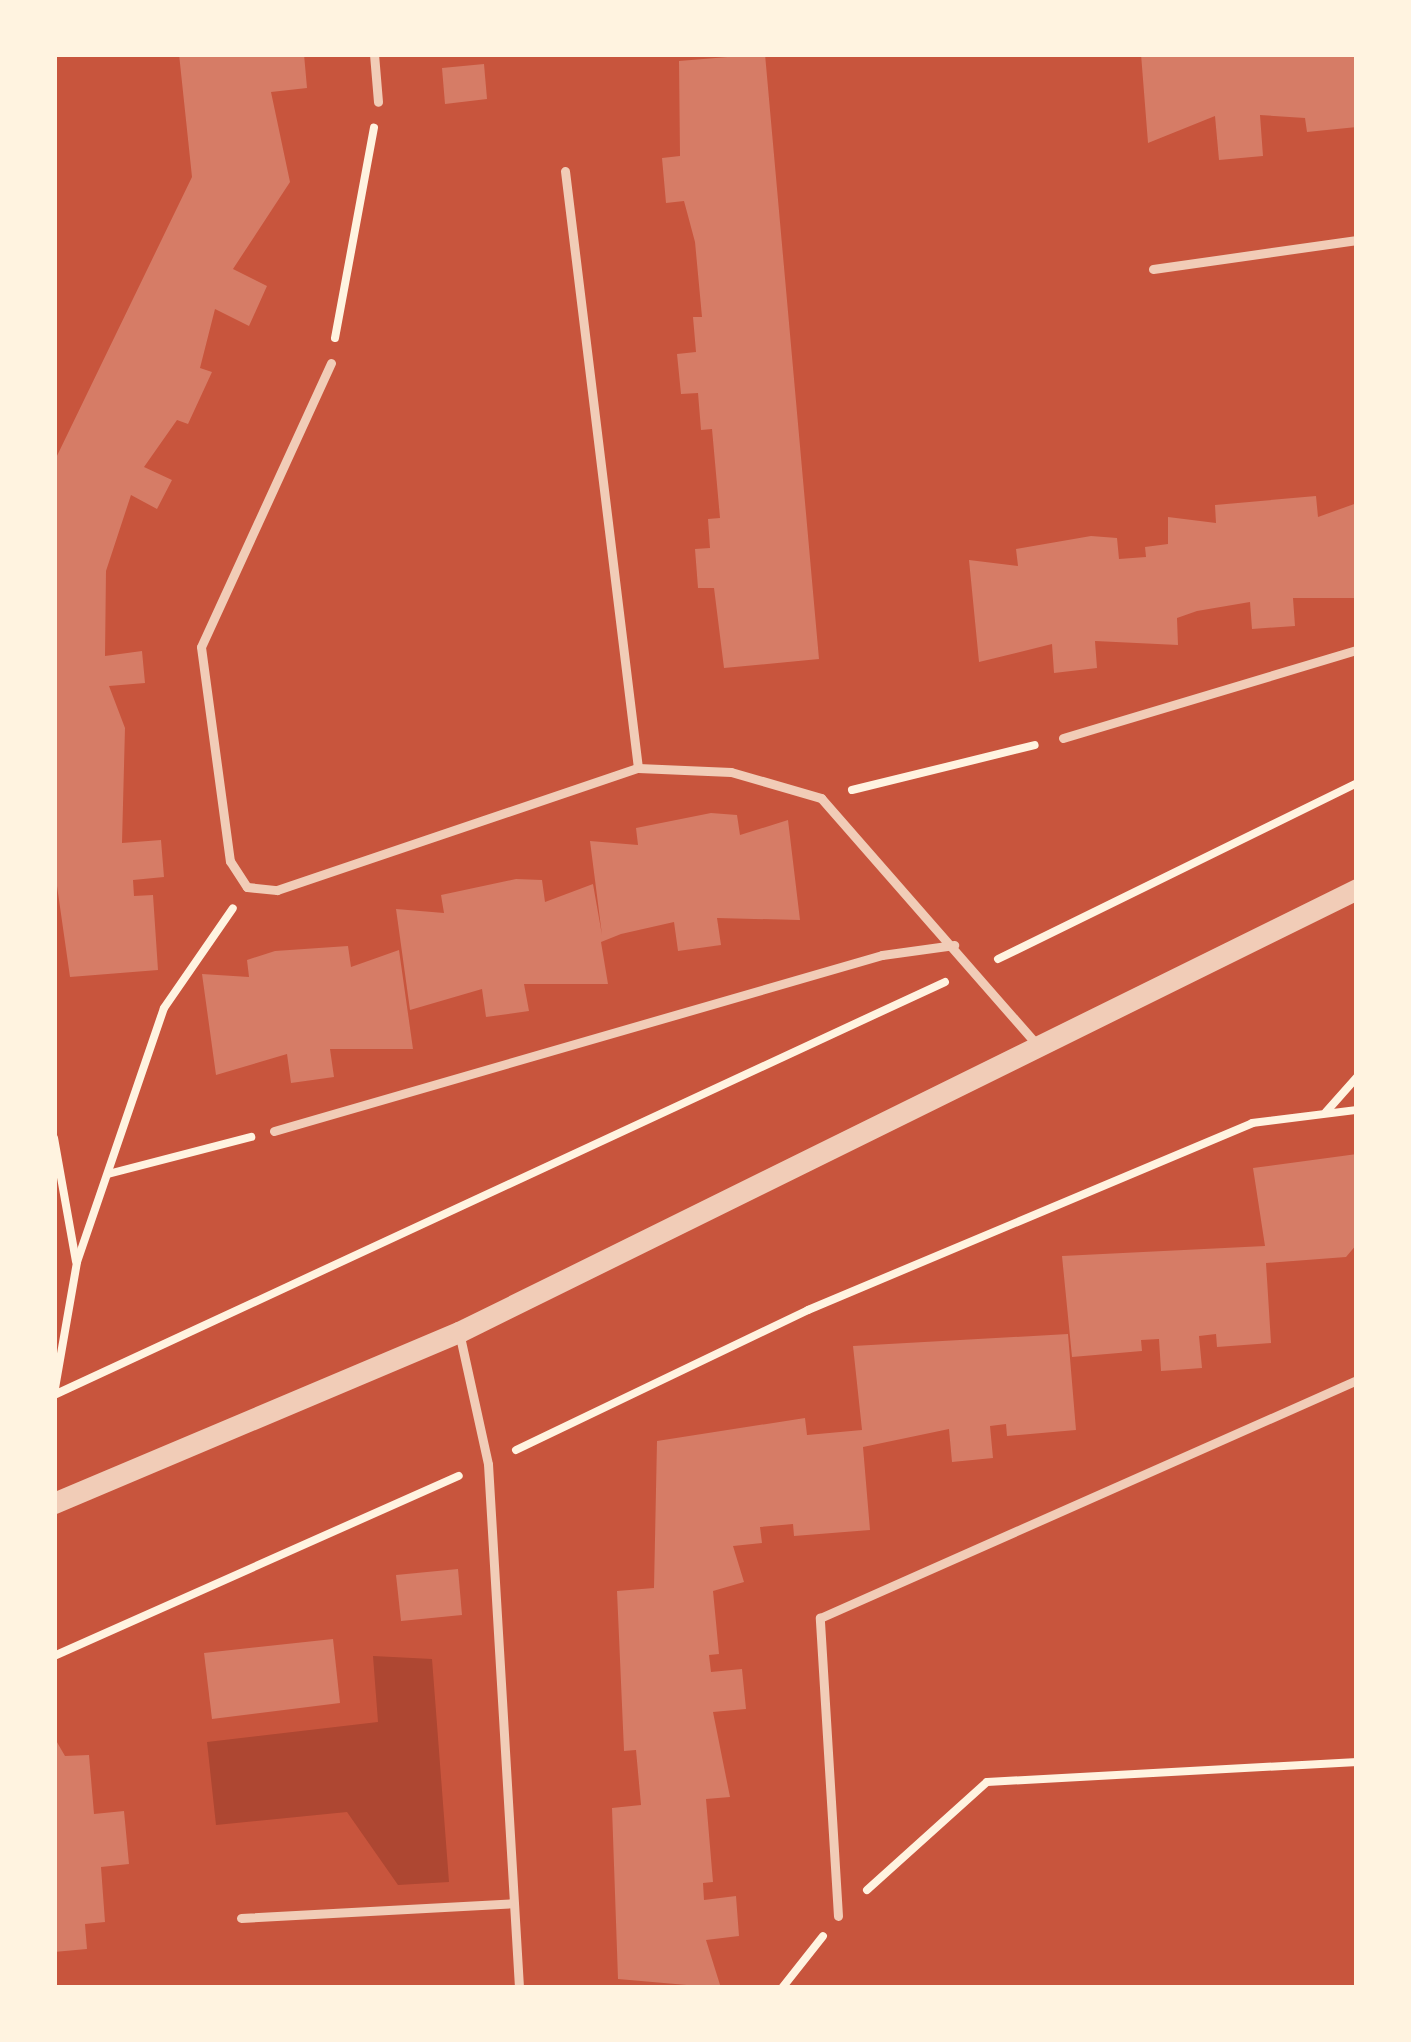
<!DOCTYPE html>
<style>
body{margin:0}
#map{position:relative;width:1411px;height:2042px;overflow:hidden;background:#c8553d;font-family:Ubuntu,sans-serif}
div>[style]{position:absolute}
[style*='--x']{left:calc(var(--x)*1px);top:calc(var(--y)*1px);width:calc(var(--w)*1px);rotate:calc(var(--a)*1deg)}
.green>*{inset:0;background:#ae4732}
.building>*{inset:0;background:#d67c66}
.path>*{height:8px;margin:-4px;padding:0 4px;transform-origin:4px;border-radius:4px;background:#fff3e0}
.service>*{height:9px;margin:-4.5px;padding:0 4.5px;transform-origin:4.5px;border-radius:4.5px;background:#f1ccb7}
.tertiary>*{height:21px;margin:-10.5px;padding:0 10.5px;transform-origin:10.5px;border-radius:10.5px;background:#f1ccb7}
span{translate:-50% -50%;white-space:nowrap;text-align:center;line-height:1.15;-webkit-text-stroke:9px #fff3e0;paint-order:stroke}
.frame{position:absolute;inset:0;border:57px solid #fff3e0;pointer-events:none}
</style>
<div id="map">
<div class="green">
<div style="clip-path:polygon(373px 1656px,432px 1659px,449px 1882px,398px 1885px,347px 1812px,216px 1825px,207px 1742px,378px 1722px)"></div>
</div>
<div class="building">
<div style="clip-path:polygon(179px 54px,304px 54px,307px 88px,271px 92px,290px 182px,233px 269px,267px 286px,249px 326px,215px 309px,200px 368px,212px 372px,188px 424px,177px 420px,144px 467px,172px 480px,157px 509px,131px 495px,106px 571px,105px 656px,142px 651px,145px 683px,109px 686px,125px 728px,122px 843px,161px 840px,164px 877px,133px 880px,134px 896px,153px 895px,158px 970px,70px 977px,54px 865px,54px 462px,192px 177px)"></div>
<div style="clip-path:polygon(765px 54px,819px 659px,724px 668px,714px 588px,698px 588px,695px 549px,710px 548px,708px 519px,720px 518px,712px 429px,701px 430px,698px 393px,681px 394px,677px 354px,696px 352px,693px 317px,702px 317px,695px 242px,684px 201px,666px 203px,662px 158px,680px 156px,679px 61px)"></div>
<div style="clip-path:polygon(1141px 54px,1357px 54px,1357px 127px,1307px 132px,1305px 118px,1260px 115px,1263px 156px,1219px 160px,1215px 116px,1148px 143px)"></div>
<div style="clip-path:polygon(484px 64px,487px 99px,445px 104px,442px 68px)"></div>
<div style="clip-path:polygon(1316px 496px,1318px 517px,1357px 503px,1357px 598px,1293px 598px,1295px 626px,1252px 629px,1250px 602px,1197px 611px,1177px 618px,1178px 645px,1095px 641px,1097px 668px,1054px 673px,1052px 644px,979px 662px,969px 560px,1018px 566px,1016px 549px,1091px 536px,1117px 538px,1119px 559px,1146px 557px,1145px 547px,1168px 544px,1168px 517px,1216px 523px,1215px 505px)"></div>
<div style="clip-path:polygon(711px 813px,737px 815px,740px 835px,788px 820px,800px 920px,717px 918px,721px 945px,678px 951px,674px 922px,621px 934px,601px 942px,608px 984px,524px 984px,529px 1011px,486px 1017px,482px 989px,410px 1010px,396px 909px,444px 913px,441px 895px,516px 879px,542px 880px,545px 902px,593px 884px,602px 935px,590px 841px,638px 845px,636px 828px)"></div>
<div style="clip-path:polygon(348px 946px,351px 967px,399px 950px,413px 1049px,330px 1049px,334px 1077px,291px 1083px,287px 1054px,216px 1075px,202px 974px,249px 977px,247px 960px,275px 951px)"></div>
<div style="clip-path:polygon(1357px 1154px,1357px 1244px,1346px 1257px,1266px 1263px,1271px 1343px,1217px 1347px,1216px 1334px,1199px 1336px,1202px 1368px,1161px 1371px,1159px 1339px,1141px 1340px,1142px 1351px,1072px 1357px,1062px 1256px,1265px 1246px,1253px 1168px)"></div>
<div style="clip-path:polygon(1068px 1334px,1076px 1430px,1007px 1436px,1006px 1424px,990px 1426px,993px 1458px,952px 1462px,949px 1429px,863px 1447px,870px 1530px,794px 1536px,793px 1524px,760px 1527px,762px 1543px,733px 1546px,744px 1582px,713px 1591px,719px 1654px,709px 1655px,711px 1672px,742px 1669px,746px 1709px,713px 1712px,730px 1797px,706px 1799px,713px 1882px,703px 1883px,704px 1900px,736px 1896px,739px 1936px,706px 1940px,721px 1988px,618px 1979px,612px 1808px,641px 1805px,636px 1750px,624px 1751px,617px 1591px,654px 1588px,657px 1441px,805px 1418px,807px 1435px,862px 1430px,853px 1346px)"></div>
<div style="clip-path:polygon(458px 1569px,462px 1615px,401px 1621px,396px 1575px)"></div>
<div style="clip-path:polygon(333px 1639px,340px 1703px,212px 1719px,204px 1653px)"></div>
<div style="clip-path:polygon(54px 1737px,65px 1756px,89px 1755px,94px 1814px,124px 1811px,129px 1864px,101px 1867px,105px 1922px,85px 1924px,87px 1949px,54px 1952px)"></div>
</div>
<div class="path">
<div style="--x:335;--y:338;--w:214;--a:-79.5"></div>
<div style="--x:852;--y:790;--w:188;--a:-13.8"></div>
<div style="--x:998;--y:959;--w:400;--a:-26.1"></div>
<div style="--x:1326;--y:1112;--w:47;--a:-48.5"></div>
<div style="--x:54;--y:1138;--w:125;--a:79.9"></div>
<div style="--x:108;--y:1174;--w:148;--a:-14.5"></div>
<div style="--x:54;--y:1394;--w:134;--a:-80.1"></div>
<div style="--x:77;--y:1262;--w:268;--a:-71.1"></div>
<div style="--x:164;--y:1008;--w:121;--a:-55.4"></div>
<div style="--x:54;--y:1395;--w:982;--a:-24.87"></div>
<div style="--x:516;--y:1450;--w:324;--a:-25.6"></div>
<div style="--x:808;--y:1310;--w:482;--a:-22.8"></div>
<div style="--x:1252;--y:1123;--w:106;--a:-7.1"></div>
<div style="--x:54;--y:1656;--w:443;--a:-24"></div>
<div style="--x:867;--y:1890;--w:161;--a:-42"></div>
<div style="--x:987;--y:1782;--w:371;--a:-3.1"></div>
<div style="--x:782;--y:1988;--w:66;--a:-51.7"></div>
</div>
<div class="service">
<div style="--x:374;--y:54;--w:48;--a:85.2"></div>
<div style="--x:565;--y:171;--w:601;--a:83.03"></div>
<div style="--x:1153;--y:269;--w:206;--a:-8.1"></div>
<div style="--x:331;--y:363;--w:312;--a:114.6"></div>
<div style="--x:201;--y:647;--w:216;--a:82.3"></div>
<div style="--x:230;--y:861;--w:31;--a:57"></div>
<div style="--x:247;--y:887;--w:30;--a:6"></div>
<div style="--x:277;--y:890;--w:381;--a:-18.7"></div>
<div style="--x:638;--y:768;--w:93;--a:2.5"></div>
<div style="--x:731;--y:772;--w:94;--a:16.1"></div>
<div style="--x:821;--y:798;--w:327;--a:48.8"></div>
<div style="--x:1063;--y:738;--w:307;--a:-16.7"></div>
<div style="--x:274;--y:1131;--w:633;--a:-16.14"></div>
<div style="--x:882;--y:955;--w:73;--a:-7.9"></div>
<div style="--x:459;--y:1332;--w:135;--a:77.6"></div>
<div style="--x:488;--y:1464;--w:525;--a:86.61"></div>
<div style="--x:838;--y:1916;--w:299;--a:-93.5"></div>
<div style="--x:820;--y:1618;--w:587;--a:-23.9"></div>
<div style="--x:241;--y:1918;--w:273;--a:-3.1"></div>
</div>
<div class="tertiary">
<div style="--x:54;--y:1503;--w:440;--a:-22.9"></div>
<div style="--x:459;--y:1332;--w:1001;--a:-26.26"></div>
</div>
<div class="frame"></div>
</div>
